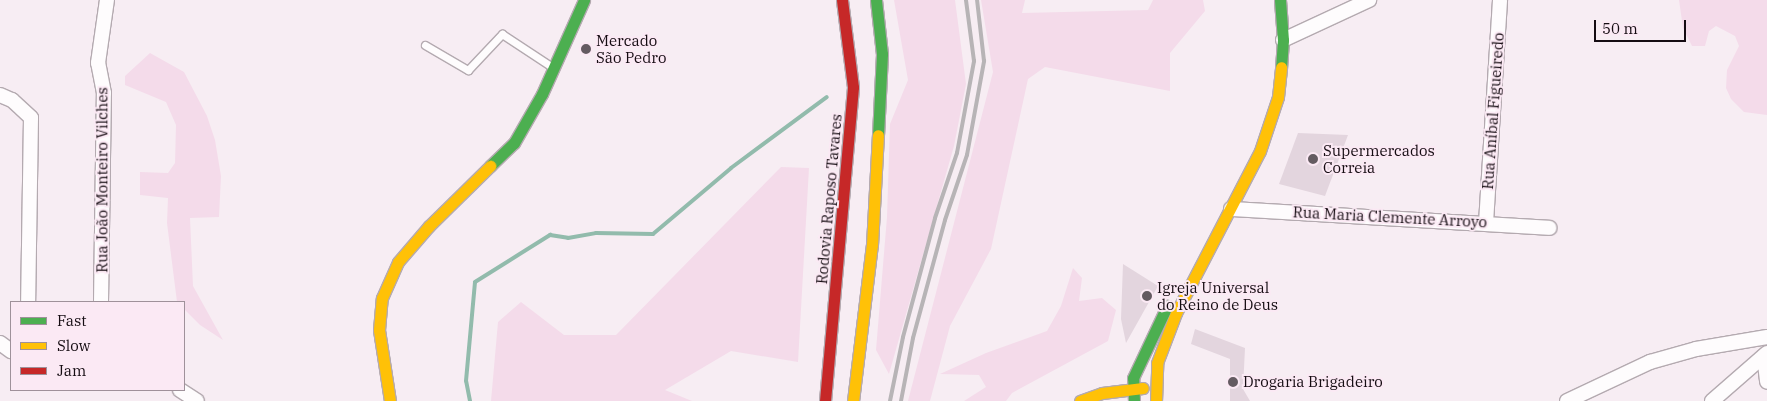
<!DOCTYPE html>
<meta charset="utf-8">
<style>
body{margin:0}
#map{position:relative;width:1767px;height:401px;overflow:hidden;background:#f7edf3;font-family:"IBM Plex Serif",serif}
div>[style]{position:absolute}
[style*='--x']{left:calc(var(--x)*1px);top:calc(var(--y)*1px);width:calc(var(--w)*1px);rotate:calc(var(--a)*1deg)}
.green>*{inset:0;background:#f4dbea}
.stream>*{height:4px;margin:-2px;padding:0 2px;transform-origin:2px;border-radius:2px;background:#92bbac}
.building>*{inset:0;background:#e3d5de}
.roads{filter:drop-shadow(1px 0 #b4aab0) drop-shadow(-1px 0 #b4aab0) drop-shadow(0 1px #b4aab0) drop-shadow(0 -1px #b4aab0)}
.lane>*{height:7px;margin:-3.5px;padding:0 3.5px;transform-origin:3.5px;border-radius:3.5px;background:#fefcfd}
.street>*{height:14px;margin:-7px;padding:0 7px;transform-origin:7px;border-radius:7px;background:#fefcfd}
.fast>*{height:11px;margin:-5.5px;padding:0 5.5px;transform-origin:5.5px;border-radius:5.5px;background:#4caf50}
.slow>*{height:11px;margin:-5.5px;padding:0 5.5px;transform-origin:5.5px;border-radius:5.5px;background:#ffc107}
.jam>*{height:11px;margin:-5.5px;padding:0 5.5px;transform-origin:5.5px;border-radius:5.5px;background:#c62828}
.rail>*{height:4px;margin:-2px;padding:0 2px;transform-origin:2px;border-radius:2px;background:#b7b4b6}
.dots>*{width:14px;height:14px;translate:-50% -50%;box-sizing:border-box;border:2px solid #fbe9f4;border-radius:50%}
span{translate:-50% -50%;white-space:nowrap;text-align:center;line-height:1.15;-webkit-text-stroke:4px #fbe9f4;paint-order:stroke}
.poi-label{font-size:15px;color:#150c12}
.left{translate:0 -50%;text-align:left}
.street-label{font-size:15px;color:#150c12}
.legend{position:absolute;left:10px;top:301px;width:175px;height:90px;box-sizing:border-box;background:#fbe9f4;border:1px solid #9f919a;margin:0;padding:6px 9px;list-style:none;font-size:15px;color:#150c12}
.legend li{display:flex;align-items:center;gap:10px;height:25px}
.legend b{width:25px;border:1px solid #9f919a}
.scale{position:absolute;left:1594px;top:20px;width:92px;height:22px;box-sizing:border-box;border:2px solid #150c12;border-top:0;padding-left:6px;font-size:15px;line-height:18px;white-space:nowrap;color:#150c12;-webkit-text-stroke:4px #fbe9f4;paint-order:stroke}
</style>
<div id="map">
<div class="green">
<div style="clip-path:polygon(894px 0,955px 0,966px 84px,954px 146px,889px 374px,876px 350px,887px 217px,890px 124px,908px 80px)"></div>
<div style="clip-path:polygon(981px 0,1025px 0,1022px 13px,1148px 10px,1153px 0,1203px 0,1205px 11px,1170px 53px,1170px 91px,1045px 67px,1028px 79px,991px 249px,950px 326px,930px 401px,908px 401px,993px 72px)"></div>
<div style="clip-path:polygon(1679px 0,1767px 0,1767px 115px,1744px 112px,1731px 99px,1726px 88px,1727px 70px,1739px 46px,1735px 36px,1716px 26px,1709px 31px,1705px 46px,1692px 46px,1683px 28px)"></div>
<div style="clip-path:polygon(150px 53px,184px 72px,207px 116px,215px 140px,221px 176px,219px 217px,190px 218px,193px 286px,223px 340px,200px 325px,184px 309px,184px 302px,177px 302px,167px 223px,168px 198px,140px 195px,140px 172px,168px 173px,175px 163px,176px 125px,166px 102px,125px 85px,125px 76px)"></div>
<div style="clip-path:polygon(781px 167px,809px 168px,798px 362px,731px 351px,665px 390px,692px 401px,491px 401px,498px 322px,521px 302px,564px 335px,616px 335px)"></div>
<div style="clip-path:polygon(1073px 268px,1082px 278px,1079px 301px,1102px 298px,1116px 310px,1108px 341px,1012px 393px,1006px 401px,964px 401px,986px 387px,979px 375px,940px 374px,986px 353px,1047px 331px,1061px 306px)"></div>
</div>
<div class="stream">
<div style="--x:470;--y:401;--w:20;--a:-101"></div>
<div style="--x:466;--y:381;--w:99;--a:-84.8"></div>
<div style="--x:475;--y:282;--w:89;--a:-32.1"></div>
<div style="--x:550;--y:235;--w:18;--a:9"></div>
<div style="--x:568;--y:238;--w:28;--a:-10"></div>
<div style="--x:596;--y:233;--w:57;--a:1"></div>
<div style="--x:653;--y:234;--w:102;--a:-40.2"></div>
<div style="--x:731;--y:168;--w:119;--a:-36.5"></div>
</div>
<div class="building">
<div style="clip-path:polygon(1298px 133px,1348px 135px,1325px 196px,1279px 184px)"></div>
<div style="clip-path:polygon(1123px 264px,1158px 286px,1126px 343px,1121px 319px)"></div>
<div style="clip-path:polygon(1195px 329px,1245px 348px,1243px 389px,1250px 401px,1230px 401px,1230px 359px,1191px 344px)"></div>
</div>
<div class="roads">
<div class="lane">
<div style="--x:425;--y:45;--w:50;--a:30.2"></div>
<div style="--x:468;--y:70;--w:50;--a:-46.6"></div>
<div style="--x:502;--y:34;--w:60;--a:33.4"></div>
</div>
<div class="street">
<div style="--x:1283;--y:40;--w:95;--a:-24.9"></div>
<div style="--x:0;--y:95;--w:13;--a:23"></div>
<div style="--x:12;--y:100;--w:26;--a:43"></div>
<div style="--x:31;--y:118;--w:184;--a:90.9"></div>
<div style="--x:1231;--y:209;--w:319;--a:3.4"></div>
<div style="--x:1486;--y:223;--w:223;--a:-86.4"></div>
<div style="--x:101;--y:302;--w:209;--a:-89.2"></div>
<div style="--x:104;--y:93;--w:31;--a:-101"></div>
<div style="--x:98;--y:63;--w:64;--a:-81.9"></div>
<div style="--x:0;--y:343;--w:14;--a:36"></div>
<div style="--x:1764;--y:356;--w:26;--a:83"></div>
<div style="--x:180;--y:390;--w:20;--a:33"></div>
<div style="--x:1567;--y:401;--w:92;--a:-25.2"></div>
<div style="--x:1650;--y:362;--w:48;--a:-15.8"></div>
<div style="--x:1696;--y:349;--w:72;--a:-9.6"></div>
<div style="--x:1712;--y:401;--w:73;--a:-41.1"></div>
</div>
<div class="fast">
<div style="--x:876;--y:0;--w:54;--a:83.7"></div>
<div style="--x:882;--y:54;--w:81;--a:92.8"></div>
<div style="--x:1280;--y:0;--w:40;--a:85.7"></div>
<div style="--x:1283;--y:40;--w:27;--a:94"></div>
<div style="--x:490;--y:166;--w:33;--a:-44"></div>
<div style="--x:514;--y:143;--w:56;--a:-60.3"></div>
<div style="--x:542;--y:94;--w:103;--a:-65.9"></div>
<div style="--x:1134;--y:401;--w:23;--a:-92"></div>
<div style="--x:1133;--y:378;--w:80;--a:-64.7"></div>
</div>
<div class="slow">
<div style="--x:390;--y:401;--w:72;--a:-98.8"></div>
<div style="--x:379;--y:330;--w:32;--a:-85"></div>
<div style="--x:382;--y:298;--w:39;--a:-66"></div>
<div style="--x:398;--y:262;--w:48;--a:-49.3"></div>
<div style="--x:429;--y:226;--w:86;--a:-44.5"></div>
<div style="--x:853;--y:401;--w:157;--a:-83.1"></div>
<div style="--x:872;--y:245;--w:110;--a:-86.9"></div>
<div style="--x:1080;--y:401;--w:23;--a:-20"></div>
<div style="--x:1102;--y:393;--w:41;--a:-7"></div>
<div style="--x:1156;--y:401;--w:38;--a:-88"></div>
<div style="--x:1157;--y:363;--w:53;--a:-69.2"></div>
<div style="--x:1176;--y:313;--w:182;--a:-62.6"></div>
<div style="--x:1260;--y:151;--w:57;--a:-71.6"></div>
<div style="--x:1278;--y:97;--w:30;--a:-84"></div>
</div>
<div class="jam">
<div style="--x:825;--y:401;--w:315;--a:-84.9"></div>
<div style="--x:853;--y:87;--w:88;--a:-97.2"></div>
</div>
</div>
<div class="rail">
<div style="--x:890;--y:401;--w:65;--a:-78.5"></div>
<div style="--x:903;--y:337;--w:123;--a:-74.9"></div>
<div style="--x:935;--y:218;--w:69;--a:-71.3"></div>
<div style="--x:957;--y:153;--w:94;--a:-79.5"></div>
<div style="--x:974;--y:61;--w:62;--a:-97.5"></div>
<div style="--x:901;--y:401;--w:64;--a:-79.2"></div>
<div style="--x:913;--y:338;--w:122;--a:-74.8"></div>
<div style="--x:945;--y:220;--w:69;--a:-71.3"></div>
<div style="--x:967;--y:155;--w:96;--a:-79.7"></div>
<div style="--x:984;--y:61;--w:61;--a:-96.5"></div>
</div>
<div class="dots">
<div style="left:586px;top:49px;background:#645b61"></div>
<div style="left:1313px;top:159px;background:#645b61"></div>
<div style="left:1147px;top:296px;background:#645b61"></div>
<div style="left:1233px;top:382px;background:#645b61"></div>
</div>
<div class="poi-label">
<span class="left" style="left:596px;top:49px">Mercado<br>São Pedro</span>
<span class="left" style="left:1323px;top:159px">Supermercados<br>Correia</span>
<span class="left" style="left:1157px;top:296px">Igreja Universal<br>do Reino de Deus</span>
<span class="left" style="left:1243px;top:382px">Drogaria Brigadeiro</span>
</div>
<div class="street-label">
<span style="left:1493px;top:111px;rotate:-86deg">Rua Aníbal Figueiredo</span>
<span style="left:102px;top:180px;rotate:-90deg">Rua João Monteiro Vilches</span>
<span style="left:829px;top:199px;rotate:-85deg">Rodovia Raposo Tavares</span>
<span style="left:1390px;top:217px;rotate:3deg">Rua Maria Clemente Arroyo</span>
</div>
<ul class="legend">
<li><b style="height:6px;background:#4caf50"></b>Fast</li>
<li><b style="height:6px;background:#ffc107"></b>Slow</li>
<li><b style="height:6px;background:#c62828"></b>Jam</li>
</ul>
<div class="scale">50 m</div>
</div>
